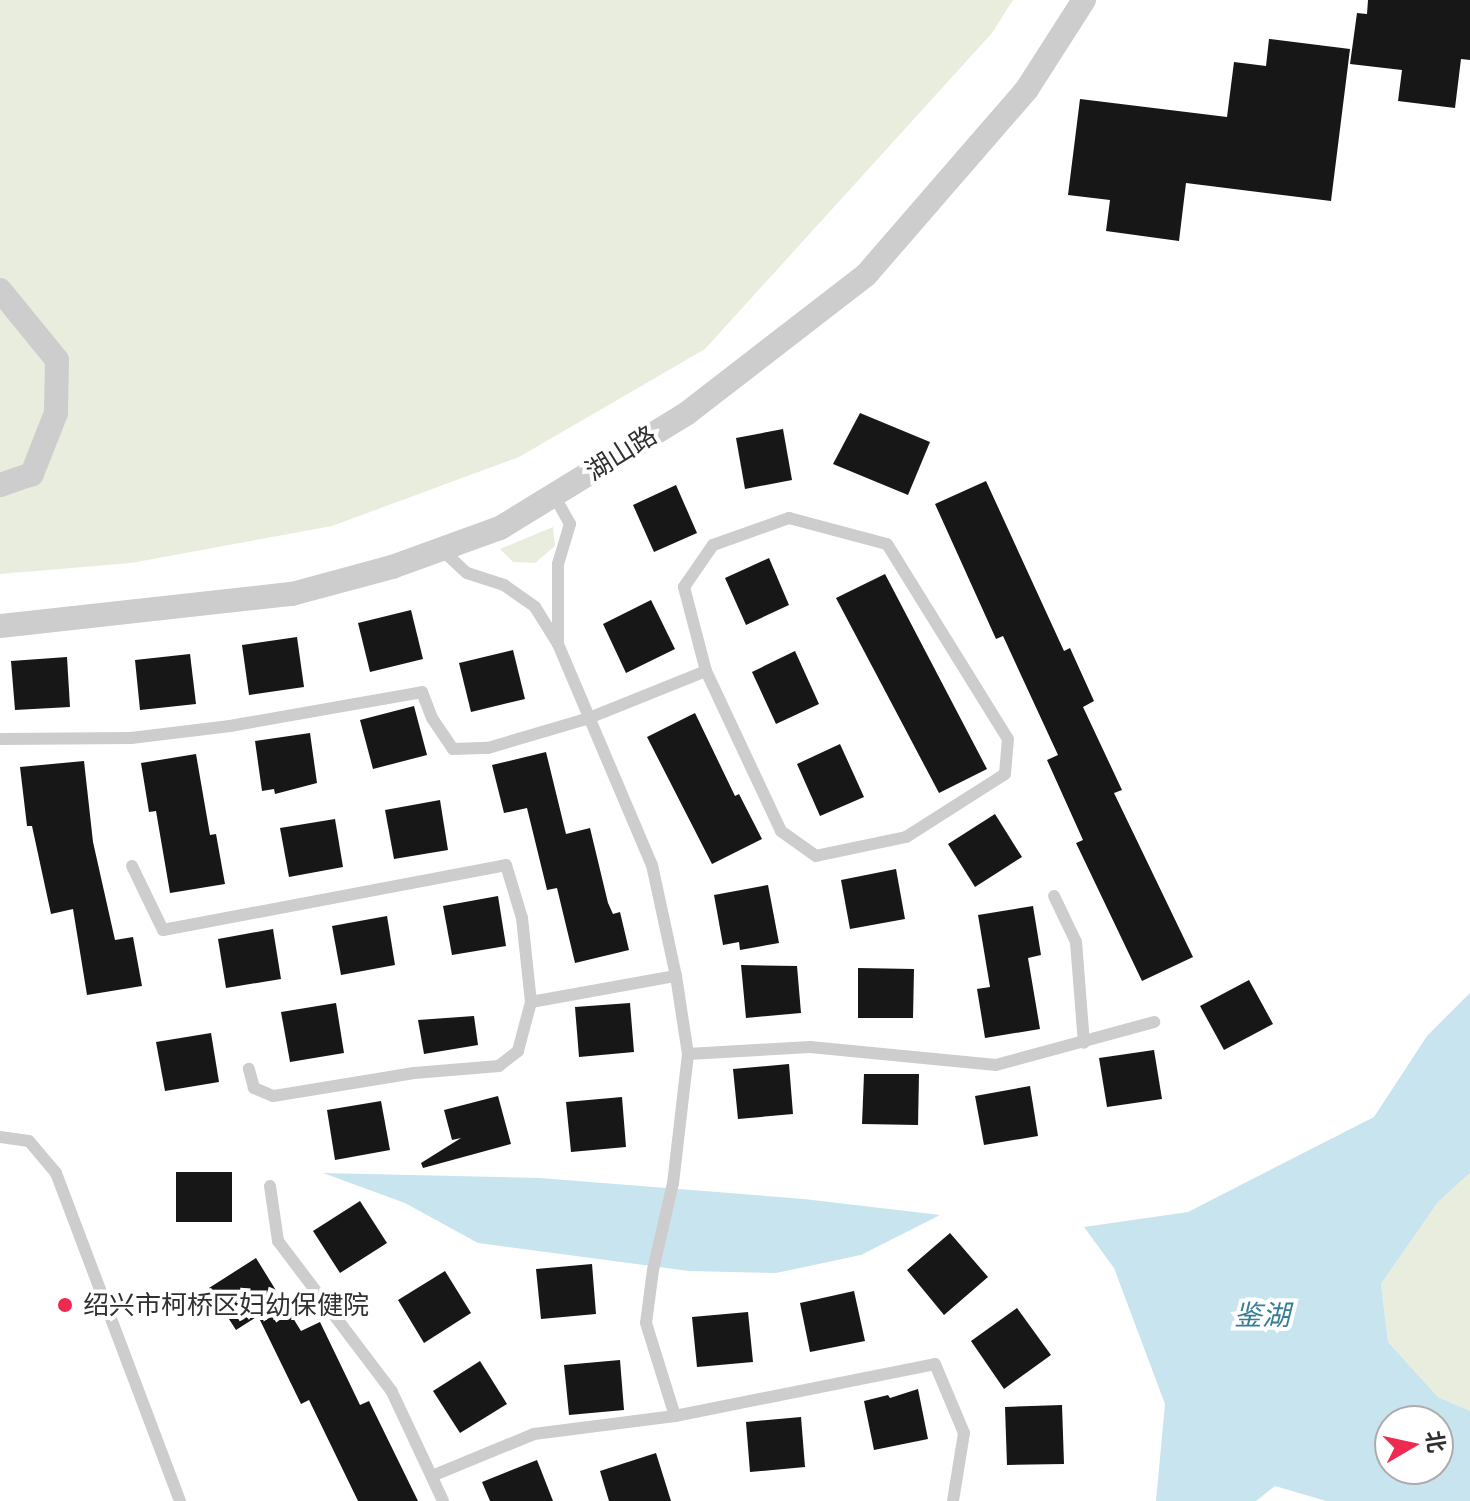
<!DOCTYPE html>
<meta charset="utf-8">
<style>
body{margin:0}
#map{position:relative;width:1470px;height:1501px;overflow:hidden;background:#fff;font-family:"Golos Text","Noto Sans SC",sans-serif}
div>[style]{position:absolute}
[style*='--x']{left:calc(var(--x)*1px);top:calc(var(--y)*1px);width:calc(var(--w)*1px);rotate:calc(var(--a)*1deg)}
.green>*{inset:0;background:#e8eddd}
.water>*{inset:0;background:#c8e4ee}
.building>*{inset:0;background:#171717}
.service>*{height:12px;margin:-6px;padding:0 6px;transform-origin:6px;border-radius:6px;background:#cdcdcd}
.minor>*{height:24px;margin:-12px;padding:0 12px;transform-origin:12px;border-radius:12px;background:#cdcdcd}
.dots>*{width:22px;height:22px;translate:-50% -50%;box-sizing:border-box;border:4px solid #fff;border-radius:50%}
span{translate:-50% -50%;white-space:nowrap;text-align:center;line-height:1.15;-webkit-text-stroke:8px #fff;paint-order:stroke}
.street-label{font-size:26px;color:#303030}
.poi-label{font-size:26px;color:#303030}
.left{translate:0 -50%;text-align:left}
.water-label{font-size:28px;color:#397e97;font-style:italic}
.north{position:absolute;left:1374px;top:1405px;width:80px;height:80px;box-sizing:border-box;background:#fff;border:2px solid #acacac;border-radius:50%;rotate:81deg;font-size:22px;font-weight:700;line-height:32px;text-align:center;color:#303030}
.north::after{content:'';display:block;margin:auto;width:28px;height:36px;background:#ef2a51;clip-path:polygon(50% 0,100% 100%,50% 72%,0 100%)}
</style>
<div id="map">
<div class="green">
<div style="clip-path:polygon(0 0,1013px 0,992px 33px,705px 349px,519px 457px,332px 526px,131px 563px,0 574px)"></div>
<div style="clip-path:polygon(553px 527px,555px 546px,535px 563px,513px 562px,500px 549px)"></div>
<div style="clip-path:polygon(1470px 1173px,1470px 1411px,1438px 1397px,1388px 1342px,1381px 1284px,1438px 1202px)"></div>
</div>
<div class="water">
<div style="clip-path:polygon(evenodd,1470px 993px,1470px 1173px,1438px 1202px,1381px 1284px,1388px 1342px,1438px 1397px,1470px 1411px,1470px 1501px,1326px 1501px,1275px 1486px,1256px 1501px,1156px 1501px,1165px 1404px,1114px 1268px,1084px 1227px,1188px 1212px,1374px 1117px,1427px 1036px,1470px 993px,1438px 1421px,1438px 1469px,1390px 1469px,1390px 1421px,1438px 1421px)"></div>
<div style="clip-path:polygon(323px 1173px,540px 1178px,804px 1199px,940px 1215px,861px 1255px,776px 1273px,689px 1271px,478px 1243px,405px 1203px)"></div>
</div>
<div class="building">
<div style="clip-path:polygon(1368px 0,1470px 0,1470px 60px,1461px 59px,1455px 108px,1398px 101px,1402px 70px,1350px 64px,1357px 13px,1367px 14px)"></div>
<div style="clip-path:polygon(1269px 39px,1350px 49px,1331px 201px,1186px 183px,1179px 241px,1106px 231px,1110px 200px,1068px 195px,1080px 99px,1227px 117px,1234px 62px,1266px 66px)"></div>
<div style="clip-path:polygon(860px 413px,930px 442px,908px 495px,833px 464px)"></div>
<div style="clip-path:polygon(783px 429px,792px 480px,745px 489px,736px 438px)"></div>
<div style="clip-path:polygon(986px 481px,1064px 651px,1070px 648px,1094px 701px,1083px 707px,1122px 790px,1114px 793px,1193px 957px,1142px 981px,1076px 843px,1083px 840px,1047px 760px,1058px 755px,1003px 636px,996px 639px,935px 504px)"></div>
<div style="clip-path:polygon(676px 485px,697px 533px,654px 552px,633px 505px)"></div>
<div style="clip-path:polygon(769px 558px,789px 605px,746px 625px,725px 578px)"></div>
<div style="clip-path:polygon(885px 574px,987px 769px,939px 793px,836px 598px)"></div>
<div style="clip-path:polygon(651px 600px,675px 649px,626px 673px,603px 624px)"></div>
<div style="clip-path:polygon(411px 610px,423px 659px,370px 672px,358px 623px)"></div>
<div style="clip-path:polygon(297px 637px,304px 687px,249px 695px,242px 645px)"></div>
<div style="clip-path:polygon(513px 650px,525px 699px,471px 712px,459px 663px)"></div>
<div style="clip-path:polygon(795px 651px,819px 704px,776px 724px,752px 672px)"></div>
<div style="clip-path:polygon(190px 654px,196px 704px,140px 710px,135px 660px)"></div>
<div style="clip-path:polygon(67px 657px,70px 707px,15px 710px,11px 661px)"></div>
<div style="clip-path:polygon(414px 706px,427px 755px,373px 769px,360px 720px)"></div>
<div style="clip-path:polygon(695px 713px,735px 796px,739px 794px,762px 839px,712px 864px,647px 737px)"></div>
<div style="clip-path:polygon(310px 733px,317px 783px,275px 794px,274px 789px,262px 791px,255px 741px)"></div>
<div style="clip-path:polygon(840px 744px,864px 797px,820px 816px,797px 764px)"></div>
<div style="clip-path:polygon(546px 752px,566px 834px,590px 828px,608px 903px,613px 914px,620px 912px,629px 950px,575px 963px,557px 888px,547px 890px,527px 808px,504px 813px,492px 765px)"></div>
<div style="clip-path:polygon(196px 754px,210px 835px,216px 834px,225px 884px,170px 893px,156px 811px,149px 812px,141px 763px)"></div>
<div style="clip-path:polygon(84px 761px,93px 842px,115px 940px,133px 937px,142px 986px,87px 995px,73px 909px,51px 914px,32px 826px,27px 826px,20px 767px)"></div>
<div style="clip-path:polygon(440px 800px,448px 850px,394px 859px,385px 810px)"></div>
<div style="clip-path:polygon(995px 814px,1022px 857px,975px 887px,948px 844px)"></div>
<div style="clip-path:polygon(335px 819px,343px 867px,289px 877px,280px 828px)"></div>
<div style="clip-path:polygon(896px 869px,905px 919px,850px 929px,841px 880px)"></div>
<div style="clip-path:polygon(768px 885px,779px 943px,740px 950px,739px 942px,723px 945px,714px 895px)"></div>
<div style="clip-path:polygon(498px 896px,506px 946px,452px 955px,443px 906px)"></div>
<div style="clip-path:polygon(1033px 906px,1041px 955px,1028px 958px,1040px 1029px,985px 1038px,977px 989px,990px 987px,978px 915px)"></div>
<div style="clip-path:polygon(387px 916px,395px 965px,341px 975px,332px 926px)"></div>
<div style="clip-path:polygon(273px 929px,281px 979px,226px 988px,218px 939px)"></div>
<div style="clip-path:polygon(741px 965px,797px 966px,801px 1013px,746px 1018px)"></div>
<div style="clip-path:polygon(858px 968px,914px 969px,913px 1018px,858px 1018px)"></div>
<div style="clip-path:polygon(1249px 980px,1273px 1024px,1224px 1050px,1200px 1006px)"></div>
<div style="clip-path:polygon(336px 1003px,344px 1053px,290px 1062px,281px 1012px)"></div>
<div style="clip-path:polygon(630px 1003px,634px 1052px,579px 1057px,575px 1007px)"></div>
<div style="clip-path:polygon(474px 1016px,478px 1045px,424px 1054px,418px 1020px)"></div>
<div style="clip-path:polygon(211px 1033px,219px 1082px,165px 1091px,156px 1042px)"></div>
<div style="clip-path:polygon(1154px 1050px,1162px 1099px,1107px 1107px,1099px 1058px)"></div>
<div style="clip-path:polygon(789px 1064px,793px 1114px,738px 1119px,733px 1069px)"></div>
<div style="clip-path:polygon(864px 1074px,919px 1074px,918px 1125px,862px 1124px)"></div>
<div style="clip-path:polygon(1030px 1086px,1038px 1136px,984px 1145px,975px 1096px)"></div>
<div style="clip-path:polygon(498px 1096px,511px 1144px,423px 1168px,421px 1163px,461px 1138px,452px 1140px,444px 1110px)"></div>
<div style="clip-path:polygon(622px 1097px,626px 1147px,571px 1152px,566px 1102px)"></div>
<div style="clip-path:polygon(381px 1101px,390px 1150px,335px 1160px,327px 1110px)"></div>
<div style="clip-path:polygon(176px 1172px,232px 1172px,232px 1222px,176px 1222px)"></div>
<div style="clip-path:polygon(360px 1201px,387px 1243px,340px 1273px,313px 1231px)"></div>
<div style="clip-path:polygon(950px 1233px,988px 1277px,944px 1315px,907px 1270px)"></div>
<div style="clip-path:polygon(256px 1258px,301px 1331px,320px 1322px,360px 1405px,369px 1401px,418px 1501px,358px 1501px,309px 1400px,301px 1404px,258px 1316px,236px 1330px,209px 1288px)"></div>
<div style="clip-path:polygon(592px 1264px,596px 1314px,541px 1319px,536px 1269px)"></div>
<div style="clip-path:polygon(445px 1271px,471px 1313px,424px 1343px,398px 1300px)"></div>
<div style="clip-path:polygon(854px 1291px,865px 1341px,810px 1352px,800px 1303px)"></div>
<div style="clip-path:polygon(1017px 1308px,1051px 1355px,1004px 1389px,971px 1341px)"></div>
<div style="clip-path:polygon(748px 1312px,753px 1362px,697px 1367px,692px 1317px)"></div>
<div style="clip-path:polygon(620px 1360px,624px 1410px,569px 1415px,564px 1365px)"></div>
<div style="clip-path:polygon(480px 1361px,507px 1404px,460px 1433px,433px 1391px)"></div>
<div style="clip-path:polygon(918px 1389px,928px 1439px,874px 1450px,864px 1401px,888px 1395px,890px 1398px)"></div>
<div style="clip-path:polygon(1062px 1405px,1064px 1464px,1007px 1465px,1005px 1407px)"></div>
<div style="clip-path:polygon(801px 1417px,805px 1467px,750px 1472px,746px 1422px)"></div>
<div style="clip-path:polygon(656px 1453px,671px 1501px,609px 1501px,600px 1471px)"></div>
<div style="clip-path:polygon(537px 1460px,553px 1501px,490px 1501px,482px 1482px)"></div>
</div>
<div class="service">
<div style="--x:789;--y:518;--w:101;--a:14.9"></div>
<div style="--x:887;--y:544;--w:229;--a:58.2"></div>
<div style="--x:1008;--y:739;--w:35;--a:95"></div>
<div style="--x:1005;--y:774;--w:117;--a:147.5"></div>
<div style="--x:906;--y:837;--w:92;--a:168.1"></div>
<div style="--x:816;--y:856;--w:43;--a:-144.5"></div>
<div style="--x:781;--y:831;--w:177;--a:-115.1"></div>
<div style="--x:706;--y:671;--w:87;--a:-104.7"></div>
<div style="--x:684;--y:587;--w:51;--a:-55.4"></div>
<div style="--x:713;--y:545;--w:81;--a:-19.6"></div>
<div style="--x:441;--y:549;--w:35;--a:43"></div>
<div style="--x:467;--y:573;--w:39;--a:18"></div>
<div style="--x:504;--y:585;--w:38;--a:35"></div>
<div style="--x:535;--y:607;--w:44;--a:58.1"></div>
<div style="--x:558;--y:644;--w:80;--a:-90"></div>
<div style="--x:558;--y:564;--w:42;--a:-73.3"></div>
<div style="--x:570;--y:524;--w:33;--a:-119"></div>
<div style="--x:558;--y:644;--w:240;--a:67"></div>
<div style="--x:652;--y:865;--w:114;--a:77.8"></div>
<div style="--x:676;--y:976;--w:79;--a:81.3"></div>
<div style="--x:688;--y:1054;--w:130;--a:96.6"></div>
<div style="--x:673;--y:1183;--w:89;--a:102.9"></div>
<div style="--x:653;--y:1270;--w:53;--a:97.5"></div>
<div style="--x:646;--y:1323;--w:97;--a:72.7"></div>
<div style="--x:0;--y:739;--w:131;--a:-0.4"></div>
<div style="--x:131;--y:738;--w:100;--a:-6.9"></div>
<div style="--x:230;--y:726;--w:195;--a:-10"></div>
<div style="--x:422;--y:692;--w:28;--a:69"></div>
<div style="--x:432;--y:718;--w:37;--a:56"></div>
<div style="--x:453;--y:749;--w:35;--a:-2"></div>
<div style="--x:488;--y:748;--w:105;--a:-16.5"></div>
<div style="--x:589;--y:718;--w:126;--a:-21.9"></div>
<div style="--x:132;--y:866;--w:71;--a:64.2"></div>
<div style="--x:163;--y:930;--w:349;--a:-10.7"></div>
<div style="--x:506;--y:865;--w:55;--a:73.2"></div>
<div style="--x:522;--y:918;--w:84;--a:83.9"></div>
<div style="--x:531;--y:1002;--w:51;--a:104.9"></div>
<div style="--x:518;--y:1051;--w:24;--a:142"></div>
<div style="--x:499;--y:1066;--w:85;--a:175.3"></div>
<div style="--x:414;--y:1073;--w:143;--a:170.7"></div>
<div style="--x:273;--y:1096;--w:21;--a:-157"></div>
<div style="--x:254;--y:1088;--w:20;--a:-105"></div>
<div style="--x:1054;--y:896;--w:51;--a:64.4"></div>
<div style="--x:1076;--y:942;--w:101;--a:85.5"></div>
<div style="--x:531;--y:1002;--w:147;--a:-10.2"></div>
<div style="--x:688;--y:1054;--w:122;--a:-3.3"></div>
<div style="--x:810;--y:1047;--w:187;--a:5.5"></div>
<div style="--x:996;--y:1065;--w:164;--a:-15.2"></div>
<div style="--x:0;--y:1137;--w:29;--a:8"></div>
<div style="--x:29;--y:1141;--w:42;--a:49.8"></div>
<div style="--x:56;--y:1173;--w:351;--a:69.3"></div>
<div style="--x:270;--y:1186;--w:56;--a:81.7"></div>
<div style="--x:278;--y:1241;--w:189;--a:52.9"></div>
<div style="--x:392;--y:1392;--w:120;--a:64.9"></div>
<div style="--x:432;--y:1476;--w:110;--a:-22.4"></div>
<div style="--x:534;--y:1434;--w:142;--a:-7.3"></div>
<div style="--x:675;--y:1416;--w:265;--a:-11.3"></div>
<div style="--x:935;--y:1364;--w:75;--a:67.2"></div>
<div style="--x:964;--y:1433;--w:69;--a:99.2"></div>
</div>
<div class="minor">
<div style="--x:0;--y:290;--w:90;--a:50.8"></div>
<div style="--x:57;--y:360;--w:53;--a:91.1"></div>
<div style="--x:56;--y:413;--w:66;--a:111.5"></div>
<div style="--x:32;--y:474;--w:34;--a:161"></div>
<div style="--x:0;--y:626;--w:294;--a:-6.3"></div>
<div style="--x:292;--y:594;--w:104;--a:-15.1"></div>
<div style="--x:392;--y:567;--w:115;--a:-19.9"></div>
<div style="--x:500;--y:528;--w:218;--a:-31.5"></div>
<div style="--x:686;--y:414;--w:227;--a:-37.7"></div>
<div style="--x:866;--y:275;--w:246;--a:-49.1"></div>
<div style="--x:1027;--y:89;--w:106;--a:-57.4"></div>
</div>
<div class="dots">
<div style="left:65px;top:1305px;background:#ef2a51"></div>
</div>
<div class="street-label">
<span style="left:621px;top:453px;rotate:-32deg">湖山路</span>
</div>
<div class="poi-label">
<span class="left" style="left:83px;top:1305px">绍兴市柯桥区妇幼保健院</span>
</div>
<div class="water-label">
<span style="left:1262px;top:1315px">鉴湖</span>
</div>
<div class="north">北</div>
</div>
